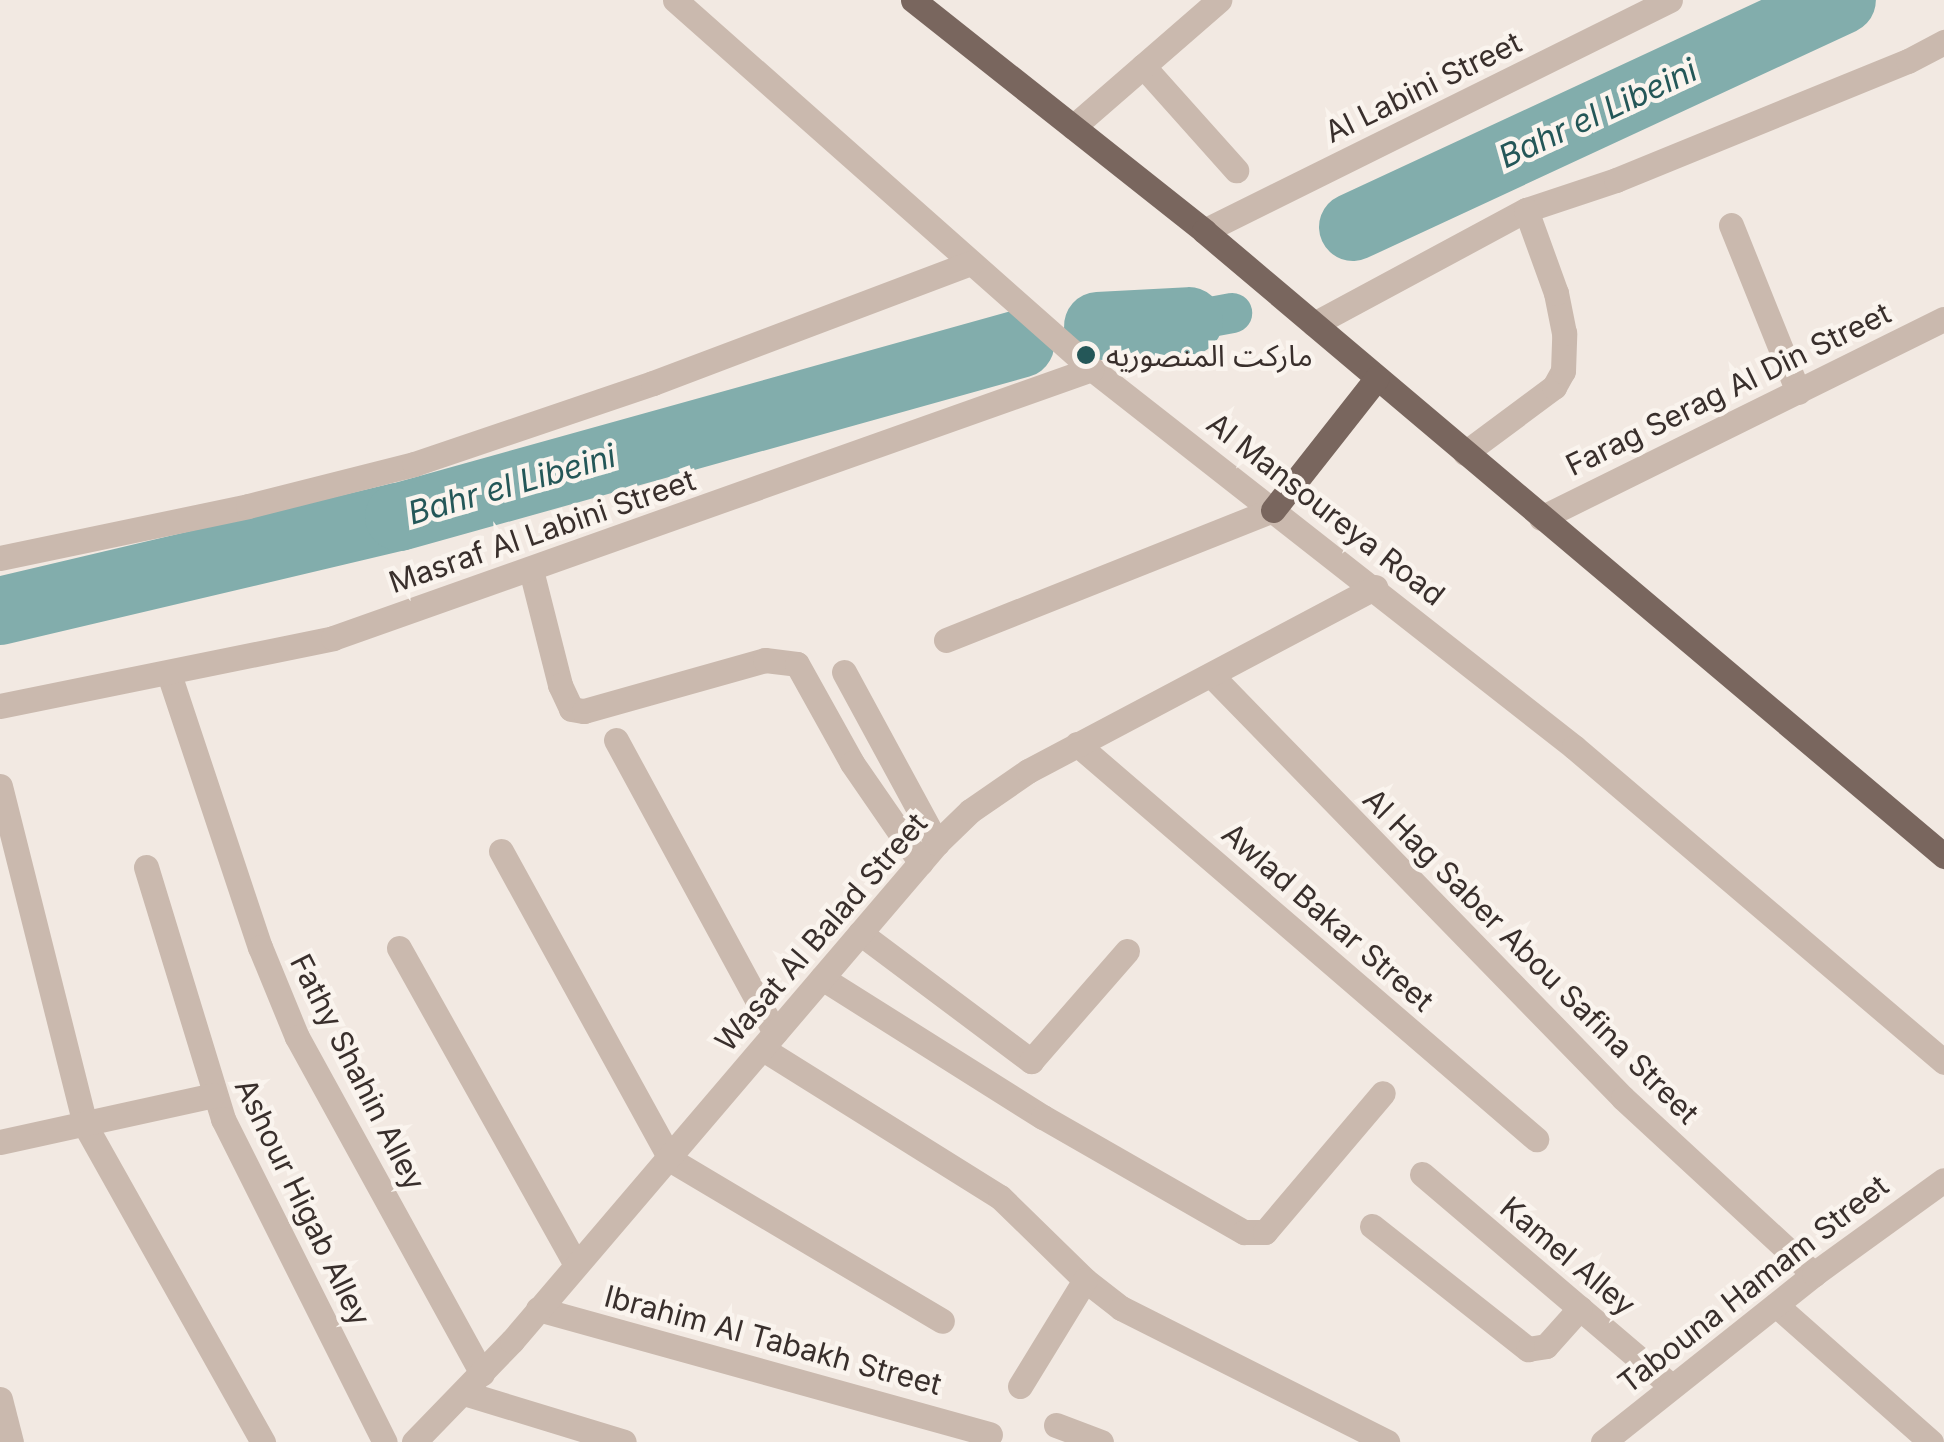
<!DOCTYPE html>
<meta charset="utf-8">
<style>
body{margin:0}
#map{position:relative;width:1944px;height:1442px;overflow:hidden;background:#f2e9e2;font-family:Inter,"Noto Sans Arabic",sans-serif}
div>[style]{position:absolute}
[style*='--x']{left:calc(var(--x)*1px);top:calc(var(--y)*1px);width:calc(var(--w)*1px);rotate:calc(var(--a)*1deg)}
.canal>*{height:40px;margin:-20px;padding:0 20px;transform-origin:20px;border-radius:20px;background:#82adac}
.river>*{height:68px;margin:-34px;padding:0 34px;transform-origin:34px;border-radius:34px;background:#82adac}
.minor>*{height:25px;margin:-12.5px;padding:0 12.5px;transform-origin:12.5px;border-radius:12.5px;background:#cab9ae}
.major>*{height:25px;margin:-12.5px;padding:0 12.5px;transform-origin:12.5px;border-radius:12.5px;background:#79665e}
.dots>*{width:28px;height:28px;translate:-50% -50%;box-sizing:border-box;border:5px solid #faf4ee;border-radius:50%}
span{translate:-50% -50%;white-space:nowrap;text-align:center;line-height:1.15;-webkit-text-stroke:9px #faf4ee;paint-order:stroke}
.street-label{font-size:30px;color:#392f2c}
.poi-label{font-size:30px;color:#392f2c}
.left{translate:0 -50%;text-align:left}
.water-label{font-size:32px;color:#245758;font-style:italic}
</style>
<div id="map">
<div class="canal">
<div style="--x:1189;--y:321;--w:44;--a:-10.5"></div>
</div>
<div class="river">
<div style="--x:1353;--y:227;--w:539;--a:-24.9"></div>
<div style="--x:1098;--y:326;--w:91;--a:-3.1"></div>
<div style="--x:0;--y:611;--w:410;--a:-13.3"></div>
<div style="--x:399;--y:517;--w:645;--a:-15.57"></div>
</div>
<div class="minor">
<div style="--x:675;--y:0;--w:557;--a:41.51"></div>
<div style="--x:1092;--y:369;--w:613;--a:38.1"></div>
<div style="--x:1574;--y:747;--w:486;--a:40.4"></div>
<div style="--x:1143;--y:66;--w:140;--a:48.2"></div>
<div style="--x:1073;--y:127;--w:194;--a:-41"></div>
<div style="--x:1731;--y:225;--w:180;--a:68.1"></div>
<div style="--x:1204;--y:231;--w:520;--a:-26.37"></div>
<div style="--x:1314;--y:324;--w:241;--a:-28.3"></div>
<div style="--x:1526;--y:210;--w:95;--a:-18.4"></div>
<div style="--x:1616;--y:180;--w:315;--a:-22.2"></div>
<div style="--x:1908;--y:61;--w:41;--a:-27.8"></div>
<div style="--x:1465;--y:453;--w:111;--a:-36.6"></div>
<div style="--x:1554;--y:387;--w:18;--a:-61"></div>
<div style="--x:1563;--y:371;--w:38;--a:-88"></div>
<div style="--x:1564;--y:333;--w:41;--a:-101.3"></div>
<div style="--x:1556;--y:293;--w:88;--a:-109.9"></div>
<div style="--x:1541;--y:518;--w:449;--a:-26.3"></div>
<div style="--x:0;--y:558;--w:253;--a:-11.8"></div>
<div style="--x:248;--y:506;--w:171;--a:-14.2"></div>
<div style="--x:414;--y:464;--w:252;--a:-18.7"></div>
<div style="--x:653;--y:383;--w:340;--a:-20.7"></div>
<div style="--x:531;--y:570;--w:119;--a:75.8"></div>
<div style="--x:560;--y:685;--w:26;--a:65"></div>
<div style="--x:571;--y:709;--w:13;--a:9"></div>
<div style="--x:584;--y:711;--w:188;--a:-15.7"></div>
<div style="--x:765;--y:660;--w:32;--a:7"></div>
<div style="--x:797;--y:664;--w:113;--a:60.9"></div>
<div style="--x:852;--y:763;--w:121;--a:55.4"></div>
<div style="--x:946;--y:640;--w:352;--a:-21.7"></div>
<div style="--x:844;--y:672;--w:195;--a:61.5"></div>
<div style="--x:169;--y:674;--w:288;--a:71.6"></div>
<div style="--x:260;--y:947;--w:97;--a:67.7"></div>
<div style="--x:297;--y:1037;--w:384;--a:61.2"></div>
<div style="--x:1211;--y:675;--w:590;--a:45.75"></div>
<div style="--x:1623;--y:1098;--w:260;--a:42.7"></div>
<div style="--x:0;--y:706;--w:340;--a:-11.5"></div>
<div style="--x:333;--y:638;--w:805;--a:-19.52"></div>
<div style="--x:616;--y:740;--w:333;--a:61.5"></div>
<div style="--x:1077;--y:744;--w:606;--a:40.71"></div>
<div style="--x:0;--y:786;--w:349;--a:75.9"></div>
<div style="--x:85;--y:1125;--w:364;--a:60.7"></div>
<div style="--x:501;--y:851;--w:353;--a:61.2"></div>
<div style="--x:671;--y:1160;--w:315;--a:30.7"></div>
<div style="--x:146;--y:867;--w:264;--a:73"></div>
<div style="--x:223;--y:1119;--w:361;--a:63.4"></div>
<div style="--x:860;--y:933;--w:214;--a:36.8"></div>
<div style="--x:1031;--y:1061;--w:146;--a:-48.9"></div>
<div style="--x:399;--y:948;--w:361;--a:60.8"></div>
<div style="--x:822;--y:978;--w:261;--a:32.2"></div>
<div style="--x:1043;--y:1117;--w:232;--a:29.8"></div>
<div style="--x:1244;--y:1232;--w:21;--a:0"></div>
<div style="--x:1265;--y:1232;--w:182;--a:-49.7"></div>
<div style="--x:763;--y:1049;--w:279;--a:32"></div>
<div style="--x:1000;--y:1197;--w:119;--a:44.3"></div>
<div style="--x:1085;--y:1280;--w:46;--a:37.9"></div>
<div style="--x:1121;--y:1308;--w:298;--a:26.7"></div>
<div style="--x:0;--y:1142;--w:218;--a:-12.4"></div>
<div style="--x:1422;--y:1174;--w:328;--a:40.4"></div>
<div style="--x:1372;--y:1226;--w:199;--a:38.3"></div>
<div style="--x:1528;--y:1349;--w:18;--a:-9"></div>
<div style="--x:1546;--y:1346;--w:51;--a:-48.2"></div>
<div style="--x:1776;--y:1305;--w:207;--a:41.5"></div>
<div style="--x:538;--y:1309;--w:469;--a:15.5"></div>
<div style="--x:1020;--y:1386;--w:124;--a:-58.5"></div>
<div style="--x:464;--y:1393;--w:167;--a:17"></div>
<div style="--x:0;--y:1399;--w:44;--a:75.7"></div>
<div style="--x:1056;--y:1425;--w:48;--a:20.7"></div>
<div style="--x:414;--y:1442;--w:141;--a:-45.9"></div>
<div style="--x:512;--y:1341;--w:655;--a:-49.52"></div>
<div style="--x:937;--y:843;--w:46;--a:-44.1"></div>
<div style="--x:970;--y:811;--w:70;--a:-34.6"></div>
<div style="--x:1028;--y:771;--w:393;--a:-27.9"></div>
<div style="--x:1603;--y:1442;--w:270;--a:-38.5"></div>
<div style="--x:1814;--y:1274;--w:160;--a:-35.9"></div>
</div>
<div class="major">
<div style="--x:913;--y:0;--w:372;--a:38.4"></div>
<div style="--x:1204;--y:231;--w:969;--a:40.18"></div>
<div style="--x:1273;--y:510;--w:168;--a:-51.8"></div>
</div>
<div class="dots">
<div style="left:1086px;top:355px;background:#245758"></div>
</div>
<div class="street-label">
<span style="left:1423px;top:87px;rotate:-26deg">Al Labini Street</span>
<span style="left:1728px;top:389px;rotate:-26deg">Farag Serag Al Din Street</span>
<span style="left:1326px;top:509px;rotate:38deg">Al Mansoureya Road</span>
<span style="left:542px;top:531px;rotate:-19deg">Masraf Al Labini Street</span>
<span style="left:1328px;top:917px;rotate:41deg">Awlad Bakar Street</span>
<span style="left:821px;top:932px;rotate:-49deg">Wasat Al Balad Street</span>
<span style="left:1531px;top:956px;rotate:45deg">Al Hag Saber Abou Safina Street</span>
<span style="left:358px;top:1072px;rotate:63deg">Fathy Shahin Alley</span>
<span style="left:303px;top:1202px;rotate:64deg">Ashour Higab Alley</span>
<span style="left:1568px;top:1256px;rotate:40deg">Kamel Alley</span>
<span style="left:1753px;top:1284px;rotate:-38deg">Tabouna Hamam Street</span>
<span style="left:773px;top:1340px;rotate:15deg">Ibrahim Al Tabakh Street</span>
</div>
<div class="poi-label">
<span class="left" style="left:1106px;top:355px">ماركت المنصوريه</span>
</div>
<div class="water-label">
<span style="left:1598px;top:114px;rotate:-25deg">Bahr el Libeini</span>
<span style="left:512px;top:485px;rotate:-16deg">Bahr el Libeini</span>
</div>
</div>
